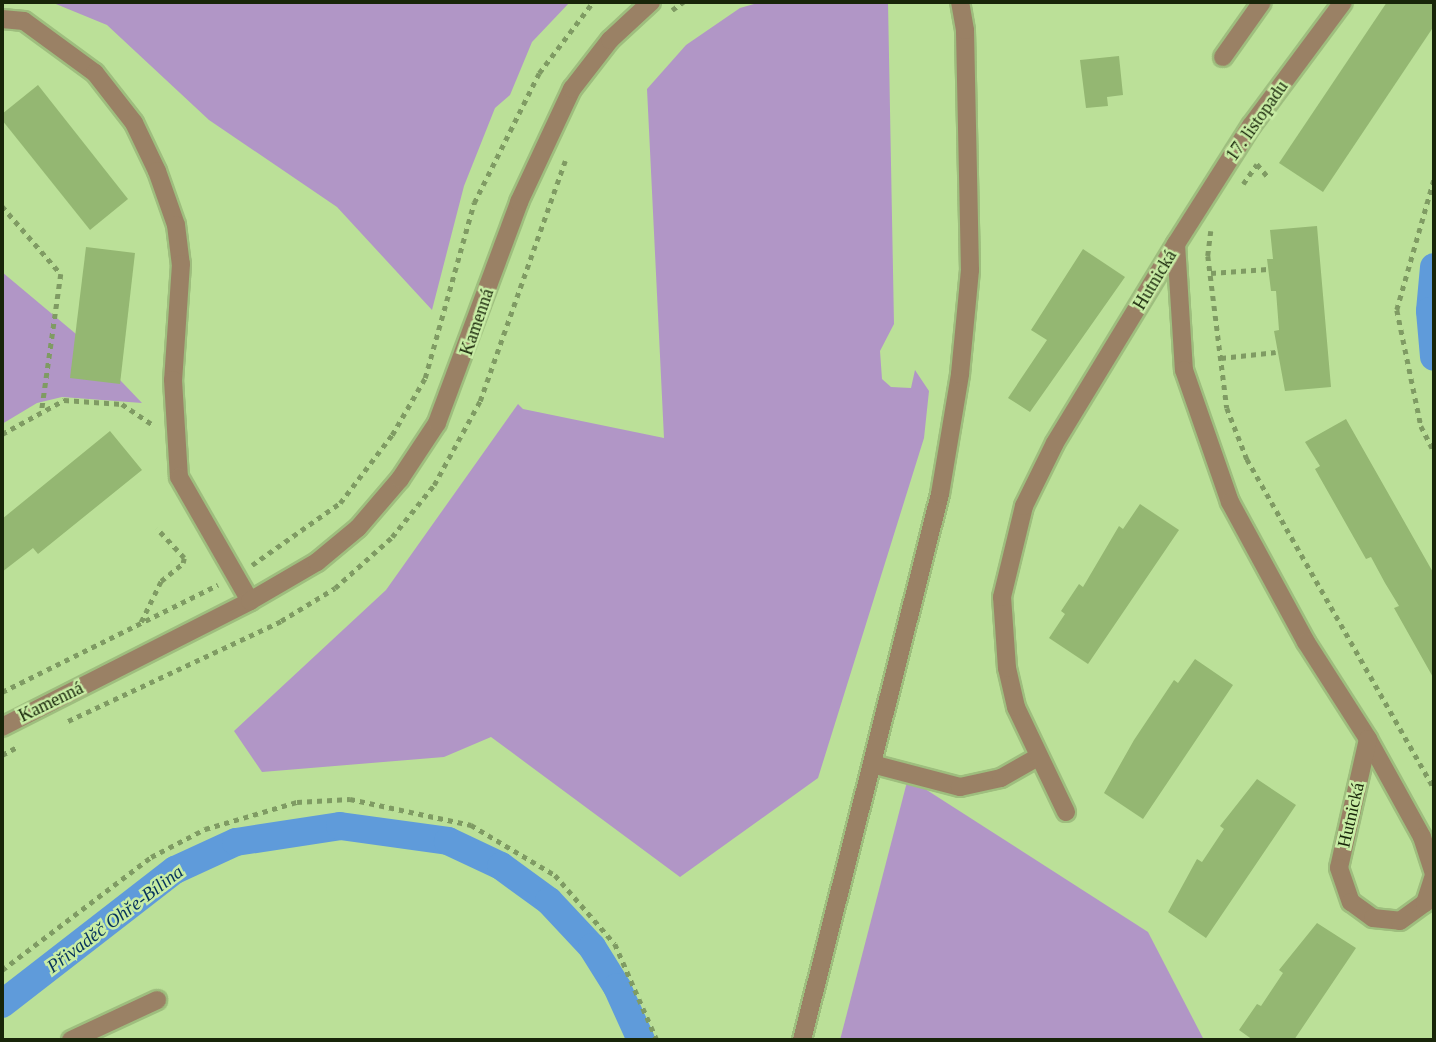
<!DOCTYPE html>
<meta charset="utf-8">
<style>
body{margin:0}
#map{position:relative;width:1436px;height:1042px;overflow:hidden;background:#bbe098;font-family:Georgia,serif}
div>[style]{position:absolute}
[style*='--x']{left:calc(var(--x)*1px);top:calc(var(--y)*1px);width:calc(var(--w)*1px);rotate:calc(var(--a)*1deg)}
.green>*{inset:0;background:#b196c6}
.canal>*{height:28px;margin:-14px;padding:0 14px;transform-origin:14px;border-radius:14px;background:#5f9bda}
.building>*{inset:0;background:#94b772}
.path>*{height:4.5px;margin-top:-2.25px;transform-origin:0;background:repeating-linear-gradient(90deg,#7f9b63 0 5px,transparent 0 10px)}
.roads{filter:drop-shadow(2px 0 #9ebe7e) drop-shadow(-2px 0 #9ebe7e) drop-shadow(0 2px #9ebe7e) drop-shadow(0 -2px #9ebe7e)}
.minor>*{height:18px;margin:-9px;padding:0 9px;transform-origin:9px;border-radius:9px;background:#9a8165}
span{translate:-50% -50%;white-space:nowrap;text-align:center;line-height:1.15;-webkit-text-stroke:5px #c8eda5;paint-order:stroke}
.street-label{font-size:18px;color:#182509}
.water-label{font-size:19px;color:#06335c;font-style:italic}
.frame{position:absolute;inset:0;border:4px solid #182509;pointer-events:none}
</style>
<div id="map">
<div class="green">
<div style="clip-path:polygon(51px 2px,570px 2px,532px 42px,510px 95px,495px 108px,464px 186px,432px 310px,337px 207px,209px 120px,107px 25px)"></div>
<div style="clip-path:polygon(761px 2px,888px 2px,894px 324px,880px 351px,882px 379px,891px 387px,911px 388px,915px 370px,929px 391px,924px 438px,818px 778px,680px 877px,491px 737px,444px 757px,262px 772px,234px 731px,386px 590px,518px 404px,523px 409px,664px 438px,647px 89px,686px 45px,740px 8px)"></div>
<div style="clip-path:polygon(2px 272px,76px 334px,142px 403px,62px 397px,37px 403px,2px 424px)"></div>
<div style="clip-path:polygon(908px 778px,1148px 932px,1204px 1040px,840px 1040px)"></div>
</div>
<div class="canal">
<div style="--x:1434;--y:267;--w:44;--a:95.2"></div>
<div style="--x:1430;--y:311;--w:46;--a:85"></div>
<div style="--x:2;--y:1004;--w:219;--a:-37.8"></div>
<div style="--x:175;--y:870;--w:67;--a:-24.7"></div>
<div style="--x:236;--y:842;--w:105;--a:-8.7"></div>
<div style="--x:340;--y:826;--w:109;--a:7.9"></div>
<div style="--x:448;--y:841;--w:59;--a:25.3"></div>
<div style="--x:501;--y:866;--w:59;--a:36.1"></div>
<div style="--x:549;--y:901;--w:63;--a:46.9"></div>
<div style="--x:592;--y:947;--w:47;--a:58"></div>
<div style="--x:617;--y:987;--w:58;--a:65.6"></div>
</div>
<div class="building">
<div style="clip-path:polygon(1387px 2px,1434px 2px,1434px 26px,1323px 192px,1279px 163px)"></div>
<div style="clip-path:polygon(1119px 56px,1123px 95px,1107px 97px,1108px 106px,1086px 108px,1080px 60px)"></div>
<div style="clip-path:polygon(38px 85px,128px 199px,90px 230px,2px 120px,2px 114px)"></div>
<div style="clip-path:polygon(1317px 226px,1331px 387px,1285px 391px,1274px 331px,1279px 330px,1276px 291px,1271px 291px,1267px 259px,1273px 259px,1270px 230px)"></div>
<div style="clip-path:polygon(86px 247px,135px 253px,120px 384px,70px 378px)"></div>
<div style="clip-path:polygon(1083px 249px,1125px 277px,1030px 412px,1008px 398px,1047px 340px,1031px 330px)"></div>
<div style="clip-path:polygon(1346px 419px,1434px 574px,1434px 679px,1394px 608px,1399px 606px,1385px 583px,1371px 557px,1366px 559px,1315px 469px,1320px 466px,1305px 442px)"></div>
<div style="clip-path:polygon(110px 431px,142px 470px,38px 554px,33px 548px,2px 572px,2px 519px)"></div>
<div style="clip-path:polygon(1140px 504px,1179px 530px,1088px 664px,1049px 638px,1065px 614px,1061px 611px,1079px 584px,1083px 587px,1119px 526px,1123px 529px)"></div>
<div style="clip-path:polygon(1195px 659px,1233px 685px,1143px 819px,1104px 793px,1134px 740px,1174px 680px,1178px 683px)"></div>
<div style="clip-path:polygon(1257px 779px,1296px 805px,1206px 938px,1168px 912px,1197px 859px,1202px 862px,1224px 829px,1220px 826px)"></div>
<div style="clip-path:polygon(1317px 923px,1356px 948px,1294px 1040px,1253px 1040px,1239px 1030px,1257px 1004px,1261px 1006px,1283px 973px,1279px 970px)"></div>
</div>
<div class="path">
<div style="--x:672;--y:10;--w:14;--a:-36"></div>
<div style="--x:1257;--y:164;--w:17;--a:50"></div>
<div style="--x:1434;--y:180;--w:135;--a:105.9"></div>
<div style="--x:1397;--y:310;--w:118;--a:78.3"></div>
<div style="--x:1421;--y:426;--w:29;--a:63"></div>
<div style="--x:1243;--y:184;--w:24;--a:-55"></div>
<div style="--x:2;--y:206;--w:90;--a:49.1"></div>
<div style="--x:61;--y:274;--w:137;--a:98"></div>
<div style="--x:1211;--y:231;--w:25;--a:97"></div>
<div style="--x:1208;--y:256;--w:153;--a:82.9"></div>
<div style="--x:1227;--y:408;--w:55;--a:68.6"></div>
<div style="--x:1247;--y:459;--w:378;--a:60.4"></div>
<div style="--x:1211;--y:273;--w:57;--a:-4"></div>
<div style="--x:1221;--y:358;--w:55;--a:-6.2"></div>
<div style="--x:2;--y:434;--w:71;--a:-28.7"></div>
<div style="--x:64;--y:400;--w:58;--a:3.9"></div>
<div style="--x:122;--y:404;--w:37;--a:34"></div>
<div style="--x:252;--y:565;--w:108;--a:-35.2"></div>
<div style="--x:340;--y:503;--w:86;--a:-52.6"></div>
<div style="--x:392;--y:435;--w:66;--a:-59.9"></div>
<div style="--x:425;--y:378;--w:182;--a:-74.4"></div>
<div style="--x:474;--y:203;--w:145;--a:-63.4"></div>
<div style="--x:539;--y:73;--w:89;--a:-52.7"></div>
<div style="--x:141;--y:622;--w:46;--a:-64"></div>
<div style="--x:161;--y:581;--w:28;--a:-39"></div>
<div style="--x:183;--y:563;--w:5;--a:-79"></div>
<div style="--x:184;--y:558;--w:40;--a:-133"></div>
<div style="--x:2;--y:692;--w:241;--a:-26.4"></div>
<div style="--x:68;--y:721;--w:235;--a:-25.1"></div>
<div style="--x:281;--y:621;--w:63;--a:-31.4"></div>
<div style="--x:335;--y:588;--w:76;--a:-41.8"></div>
<div style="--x:392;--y:537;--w:67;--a:-51.1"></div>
<div style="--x:434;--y:485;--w:96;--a:-61.3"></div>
<div style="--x:480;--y:401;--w:255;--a:-70.5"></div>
<div style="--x:2;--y:755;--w:17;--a:-28"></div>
<div style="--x:2;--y:970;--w:187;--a:-37.2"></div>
<div style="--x:151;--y:857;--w:61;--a:-27.4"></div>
<div style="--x:205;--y:829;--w:96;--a:-16.4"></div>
<div style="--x:297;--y:802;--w:53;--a:-3.2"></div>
<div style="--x:350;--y:799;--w:124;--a:12.1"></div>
<div style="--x:471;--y:825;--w:98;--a:30.8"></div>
<div style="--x:555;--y:875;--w:91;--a:49"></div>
<div style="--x:615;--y:944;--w:105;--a:66.4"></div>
</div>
<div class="roads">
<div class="minor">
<div style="--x:2;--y:19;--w:22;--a:5"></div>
<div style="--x:24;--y:21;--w:88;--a:36.2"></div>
<div style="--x:95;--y:73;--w:63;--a:52"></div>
<div style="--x:134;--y:123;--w:53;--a:64.4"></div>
<div style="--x:157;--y:171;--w:57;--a:70.6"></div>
<div style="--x:176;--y:225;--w:39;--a:83"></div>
<div style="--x:181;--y:264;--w:116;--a:93.9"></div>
<div style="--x:173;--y:380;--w:97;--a:86.5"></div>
<div style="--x:179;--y:477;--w:143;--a:60.2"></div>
<div style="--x:1223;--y:57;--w:67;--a:-54.7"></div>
<div style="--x:1176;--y:244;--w:126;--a:86.4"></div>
<div style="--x:1184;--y:370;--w:140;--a:70.8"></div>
<div style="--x:1230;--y:502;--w:159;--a:61.5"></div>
<div style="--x:1306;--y:642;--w:115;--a:57.4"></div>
<div style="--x:1368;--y:739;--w:112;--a:61.1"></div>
<div style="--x:1422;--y:837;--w:39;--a:72"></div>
<div style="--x:2;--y:727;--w:278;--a:-26.9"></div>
<div style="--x:250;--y:601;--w:78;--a:-30.2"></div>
<div style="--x:317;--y:562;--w:53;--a:-39.7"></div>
<div style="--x:358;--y:528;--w:65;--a:-49.4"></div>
<div style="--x:400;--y:479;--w:67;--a:-56.5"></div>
<div style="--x:437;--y:423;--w:236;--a:-69.6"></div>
<div style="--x:519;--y:202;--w:125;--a:-64.9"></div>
<div style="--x:572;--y:89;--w:62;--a:-52.2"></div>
<div style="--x:610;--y:40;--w:56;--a:-42.8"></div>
<div style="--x:1368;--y:739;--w:132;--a:102.7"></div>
<div style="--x:1339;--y:868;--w:36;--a:71"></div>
<div style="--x:1351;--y:902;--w:27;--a:36"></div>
<div style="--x:1373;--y:918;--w:27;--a:6"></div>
<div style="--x:1400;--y:921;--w:31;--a:-36"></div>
<div style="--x:1425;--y:903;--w:28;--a:-72"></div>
<div style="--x:872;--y:764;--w:91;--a:14.6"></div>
<div style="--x:960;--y:787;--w:42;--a:-12.4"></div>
<div style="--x:1001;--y:778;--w:43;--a:-29.6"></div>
<div style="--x:1066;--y:812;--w:116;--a:-115.5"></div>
<div style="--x:1016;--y:707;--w:40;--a:-103"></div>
<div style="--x:1007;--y:668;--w:71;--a:-94"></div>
<div style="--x:1002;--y:597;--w:94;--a:-76.4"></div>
<div style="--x:1024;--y:506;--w:70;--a:-63.8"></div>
<div style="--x:1055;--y:443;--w:233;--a:-58.7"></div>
<div style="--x:1176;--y:244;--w:140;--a:-57.6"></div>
<div style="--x:1251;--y:126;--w:154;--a:-53.4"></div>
<div style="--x:71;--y:1040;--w:95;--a:-24.9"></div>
<div style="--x:802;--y:1040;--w:563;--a:-75.82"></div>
<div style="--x:940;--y:494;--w:122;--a:-80.5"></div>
<div style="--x:960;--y:374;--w:104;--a:-84.5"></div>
<div style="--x:970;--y:270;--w:240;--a:-91.2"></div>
<div style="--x:965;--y:30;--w:28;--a:-100"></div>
</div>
</div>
<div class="street-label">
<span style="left:1257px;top:121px;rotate:-55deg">17. listopadu</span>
<span style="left:1155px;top:280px;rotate:-59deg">Hutnická</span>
<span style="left:477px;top:322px;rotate:-71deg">Kamenná</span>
<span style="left:51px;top:702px;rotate:-26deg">Kamenná</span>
<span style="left:1351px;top:815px;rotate:-77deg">Hutnická</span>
</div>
<div class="water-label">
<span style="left:115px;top:919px;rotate:-37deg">Přivaděč Ohře-Bílina</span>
</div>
<div class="frame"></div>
</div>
